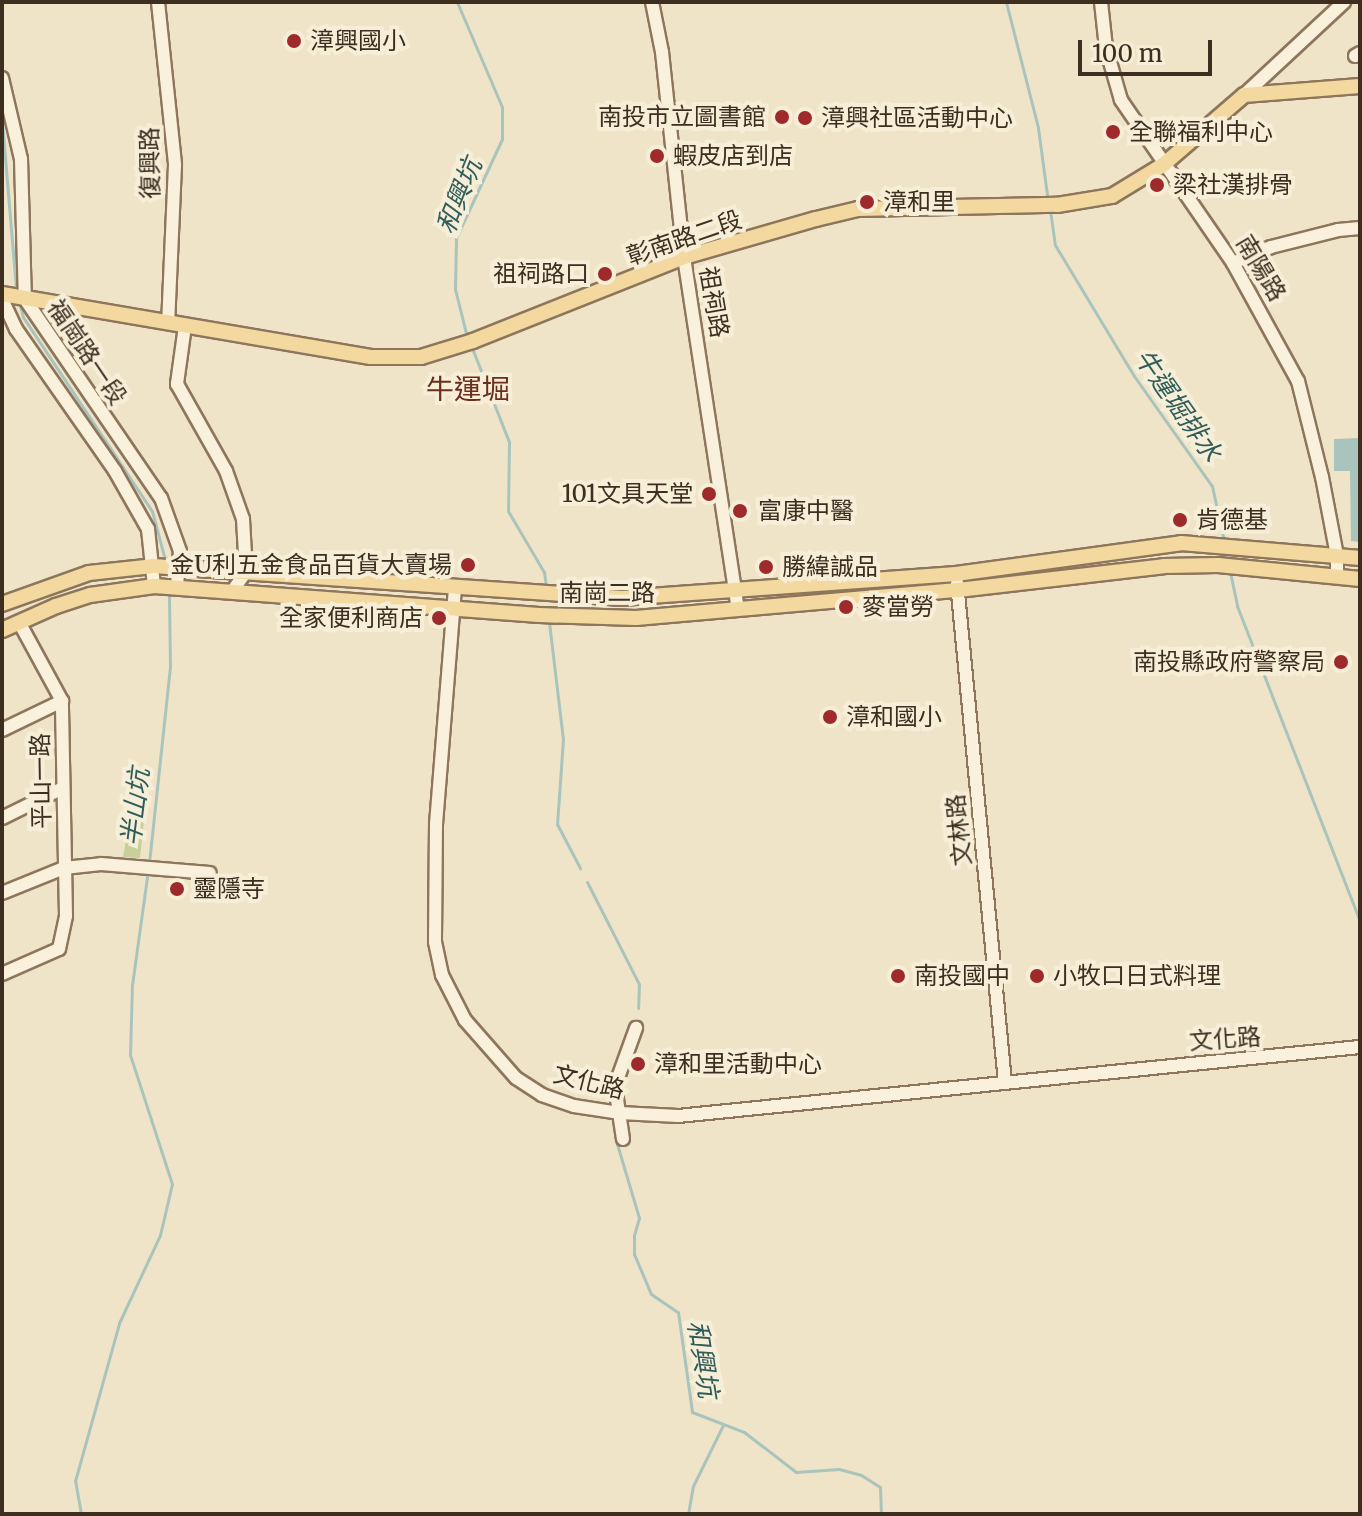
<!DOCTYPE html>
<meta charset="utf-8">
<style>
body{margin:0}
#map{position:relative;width:1362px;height:1516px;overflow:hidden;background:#f0e4c8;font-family:Merriweather,"Noto Sans TC",serif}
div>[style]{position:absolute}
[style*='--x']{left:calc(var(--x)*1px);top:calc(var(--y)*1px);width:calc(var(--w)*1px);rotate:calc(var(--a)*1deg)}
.green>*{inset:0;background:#c9cf9b}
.water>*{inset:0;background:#a9c4bc}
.stream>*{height:3px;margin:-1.5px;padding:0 1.5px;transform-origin:1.5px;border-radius:1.5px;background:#a9c4bc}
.roads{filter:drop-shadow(2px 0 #8d765c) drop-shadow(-2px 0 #8d765c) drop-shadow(0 2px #8d765c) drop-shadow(0 -2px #8d765c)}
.minor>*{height:12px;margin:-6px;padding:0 6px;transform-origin:6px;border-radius:6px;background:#faf1dc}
.major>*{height:14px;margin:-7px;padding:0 7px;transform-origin:7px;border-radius:7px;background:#f3d9a0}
.dots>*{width:22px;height:22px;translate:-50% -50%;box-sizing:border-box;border:4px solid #f7eed8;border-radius:50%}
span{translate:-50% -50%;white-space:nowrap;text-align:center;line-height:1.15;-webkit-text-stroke:8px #f7eed8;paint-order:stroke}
.poi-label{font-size:24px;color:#3d2e20}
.left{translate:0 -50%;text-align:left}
.right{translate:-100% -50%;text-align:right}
.street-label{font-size:24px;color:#3d2e20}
.water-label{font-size:26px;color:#2f5d5a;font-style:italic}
.quarter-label{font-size:28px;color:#6b2e1e}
.frame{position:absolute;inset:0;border:4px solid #3d2e20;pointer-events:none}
.scale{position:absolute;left:1078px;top:40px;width:134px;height:36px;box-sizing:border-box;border:4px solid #3d2e20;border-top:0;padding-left:10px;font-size:24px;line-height:28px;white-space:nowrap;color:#3d2e20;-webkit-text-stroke:6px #f7eed8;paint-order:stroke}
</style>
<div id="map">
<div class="green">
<div style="clip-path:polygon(135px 790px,147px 792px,140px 858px,123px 857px)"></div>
</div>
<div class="water">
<div style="clip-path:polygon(1360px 438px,1360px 542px,1351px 541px,1350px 471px,1334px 471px,1334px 439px)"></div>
</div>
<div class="stream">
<div style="--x:457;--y:2;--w:114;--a:66.8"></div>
<div style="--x:502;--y:107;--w:32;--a:90"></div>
<div style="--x:502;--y:139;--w:109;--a:114.9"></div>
<div style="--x:456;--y:238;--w:51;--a:91.1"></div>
<div style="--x:455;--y:289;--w:49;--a:76"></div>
<div style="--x:1006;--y:2;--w:130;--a:75.7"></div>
<div style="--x:1038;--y:128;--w:75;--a:82.3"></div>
<div style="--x:2;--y:122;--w:169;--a:85.2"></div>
<div style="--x:1050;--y:210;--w:35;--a:82"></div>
<div style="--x:1055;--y:245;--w:153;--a:58.9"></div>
<div style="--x:1134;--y:376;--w:135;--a:54.7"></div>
<div style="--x:1212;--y:486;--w:56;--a:77.7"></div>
<div style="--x:19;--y:301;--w:16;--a:76"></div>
<div style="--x:23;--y:317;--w:233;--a:56.4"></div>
<div style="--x:152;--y:511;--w:51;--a:75.1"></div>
<div style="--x:472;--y:348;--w:101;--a:68.5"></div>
<div style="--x:509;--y:442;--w:69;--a:90.8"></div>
<div style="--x:508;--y:511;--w:71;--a:59.5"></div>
<div style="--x:544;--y:572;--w:15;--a:82"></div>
<div style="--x:1230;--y:572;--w:35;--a:78"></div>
<div style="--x:1237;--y:606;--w:338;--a:68.7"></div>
<div style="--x:549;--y:622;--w:118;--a:83.2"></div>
<div style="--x:563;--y:739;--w:85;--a:94"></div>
<div style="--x:557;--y:824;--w:50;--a:62.4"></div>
<div style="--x:149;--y:863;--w:196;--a:-83.9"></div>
<div style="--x:170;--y:668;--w:76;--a:-90.8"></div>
<div style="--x:587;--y:882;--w:114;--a:63"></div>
<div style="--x:639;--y:984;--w:24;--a:92"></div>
<div style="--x:617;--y:1144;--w:77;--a:73.4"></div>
<div style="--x:639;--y:1218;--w:19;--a:106"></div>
<div style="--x:634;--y:1236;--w:18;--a:90"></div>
<div style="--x:634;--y:1254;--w:43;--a:67"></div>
<div style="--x:651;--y:1294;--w:32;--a:34"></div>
<div style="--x:678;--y:1312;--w:101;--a:82"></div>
<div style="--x:692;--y:1412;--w:56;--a:21"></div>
<div style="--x:744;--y:1432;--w:66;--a:37.6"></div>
<div style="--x:796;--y:1472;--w:43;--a:-4"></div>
<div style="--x:839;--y:1469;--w:23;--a:15"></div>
<div style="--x:861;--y:1475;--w:22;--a:32"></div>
<div style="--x:880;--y:1487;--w:27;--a:88"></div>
<div style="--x:81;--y:1514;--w:34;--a:-100"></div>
<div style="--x:75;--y:1481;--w:164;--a:-74.4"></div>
<div style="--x:119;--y:1323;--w:97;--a:-65"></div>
<div style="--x:160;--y:1235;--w:52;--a:-76.8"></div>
<div style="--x:172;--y:1184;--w:136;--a:-108"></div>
<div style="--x:130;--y:1055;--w:70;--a:-88.4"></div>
<div style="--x:132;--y:985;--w:116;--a:-82.1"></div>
<div style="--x:688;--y:1514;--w:28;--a:-80"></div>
<div style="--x:693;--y:1486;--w:68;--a:-63.8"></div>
</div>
<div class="roads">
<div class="minor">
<div style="--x:158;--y:2;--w:164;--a:84"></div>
<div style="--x:175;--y:165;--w:158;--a:92.5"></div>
<div style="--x:652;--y:2;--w:51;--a:78.7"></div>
<div style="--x:662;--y:52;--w:206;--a:83.9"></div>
<div style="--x:684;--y:257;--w:356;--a:81.3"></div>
<div style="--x:1101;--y:2;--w:46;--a:83.8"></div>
<div style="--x:1106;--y:48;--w:54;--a:73.9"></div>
<div style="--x:1121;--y:100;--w:198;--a:55.5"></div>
<div style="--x:1233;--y:263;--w:135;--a:61.2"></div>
<div style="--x:1298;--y:381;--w:99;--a:76"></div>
<div style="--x:1322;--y:477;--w:80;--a:79.2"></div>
<div style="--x:1337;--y:556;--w:21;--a:90"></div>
<div style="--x:1355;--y:56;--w:6;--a:-31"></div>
<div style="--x:2;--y:78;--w:83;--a:76.8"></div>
<div style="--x:21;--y:159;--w:140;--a:88.4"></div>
<div style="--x:25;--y:299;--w:241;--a:55.7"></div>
<div style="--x:161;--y:498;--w:56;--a:70.3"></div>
<div style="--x:180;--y:551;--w:35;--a:95"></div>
<div style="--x:1244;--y:95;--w:137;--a:-42.9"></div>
<div style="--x:1233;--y:263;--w:41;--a:-22.8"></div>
<div style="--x:1271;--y:247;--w:69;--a:-14.2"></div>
<div style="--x:1338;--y:230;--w:22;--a:-5"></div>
<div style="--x:2;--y:299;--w:33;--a:65"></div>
<div style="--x:16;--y:329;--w:173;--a:55.1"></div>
<div style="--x:115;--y:471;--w:67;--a:60.4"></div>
<div style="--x:148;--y:529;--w:57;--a:84"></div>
<div style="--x:185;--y:326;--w:59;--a:97.9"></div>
<div style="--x:177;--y:384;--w:100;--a:60.6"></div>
<div style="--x:226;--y:471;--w:51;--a:70.5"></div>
<div style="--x:243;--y:519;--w:53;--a:86.8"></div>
<div style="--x:246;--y:572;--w:24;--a:126"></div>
<div style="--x:957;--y:583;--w:501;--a:84.51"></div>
<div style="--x:455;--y:588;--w:238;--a:94.6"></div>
<div style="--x:436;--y:825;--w:117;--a:90.5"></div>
<div style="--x:435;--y:942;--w:34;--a:78"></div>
<div style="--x:442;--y:975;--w:51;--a:62.9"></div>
<div style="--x:465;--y:1020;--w:77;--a:48.7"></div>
<div style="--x:516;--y:1078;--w:31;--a:33"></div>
<div style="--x:542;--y:1095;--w:34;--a:19"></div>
<div style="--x:574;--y:1106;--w:47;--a:8.7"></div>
<div style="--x:620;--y:1113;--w:58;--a:3"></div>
<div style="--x:678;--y:1116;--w:685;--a:-5.78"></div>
<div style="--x:2;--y:730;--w:67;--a:-25.8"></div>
<div style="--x:2;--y:818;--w:68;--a:-26.2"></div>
<div style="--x:2;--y:893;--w:67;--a:-22"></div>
<div style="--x:64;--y:868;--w:37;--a:-6"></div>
<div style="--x:101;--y:864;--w:109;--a:4.7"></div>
<div style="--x:2;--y:974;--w:62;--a:-23.7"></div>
<div style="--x:59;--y:949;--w:34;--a:-78"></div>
<div style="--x:66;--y:916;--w:215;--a:-91.1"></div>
<div style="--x:62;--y:701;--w:90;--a:-118.6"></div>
<div style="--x:623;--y:1139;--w:54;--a:-98.6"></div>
<div style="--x:615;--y:1086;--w:62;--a:-70.1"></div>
</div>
<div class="major">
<div style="--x:2;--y:294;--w:374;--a:9.7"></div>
<div style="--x:371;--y:357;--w:50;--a:0"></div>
<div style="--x:421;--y:357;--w:54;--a:-17.1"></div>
<div style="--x:473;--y:341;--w:227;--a:-21.7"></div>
<div style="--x:684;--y:257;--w:137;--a:-16.1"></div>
<div style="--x:816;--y:219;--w:43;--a:-13.4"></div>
<div style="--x:858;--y:209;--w:199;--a:-1.2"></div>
<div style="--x:1057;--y:205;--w:56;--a:-9.3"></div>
<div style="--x:1112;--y:196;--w:60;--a:-31.3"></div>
<div style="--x:1163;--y:165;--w:107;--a:-40.8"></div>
<div style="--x:1244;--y:95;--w:116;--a:-4.4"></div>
<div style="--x:2;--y:604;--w:92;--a:-19.6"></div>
<div style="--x:89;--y:573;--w:64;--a:-6.2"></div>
<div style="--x:153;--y:566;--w:470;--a:3.9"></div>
<div style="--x:622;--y:598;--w:335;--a:-4.1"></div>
<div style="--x:956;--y:574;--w:227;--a:-7.8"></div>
<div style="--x:1181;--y:543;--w:180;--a:4.8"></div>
<div style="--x:2;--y:630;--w:59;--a:-24"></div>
<div style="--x:56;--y:606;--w:36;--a:-18"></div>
<div style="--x:90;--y:595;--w:65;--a:-8"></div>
<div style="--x:154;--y:586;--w:386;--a:4.3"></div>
<div style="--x:539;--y:615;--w:97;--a:1.8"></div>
<div style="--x:636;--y:618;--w:323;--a:-5"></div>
<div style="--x:958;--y:590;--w:207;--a:-6.6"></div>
<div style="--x:1164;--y:566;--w:54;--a:-1.1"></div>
<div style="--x:1218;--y:565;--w:143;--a:5.6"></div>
</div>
</div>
<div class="dots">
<div style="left:294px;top:41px;background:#9e2a2b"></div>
<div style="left:782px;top:117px;background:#9e2a2b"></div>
<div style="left:805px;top:118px;background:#9e2a2b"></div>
<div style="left:1113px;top:132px;background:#9e2a2b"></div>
<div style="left:657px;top:156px;background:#9e2a2b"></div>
<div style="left:1157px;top:185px;background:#9e2a2b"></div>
<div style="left:867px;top:202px;background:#9e2a2b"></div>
<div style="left:605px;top:274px;background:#9e2a2b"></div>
<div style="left:709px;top:494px;background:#9e2a2b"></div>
<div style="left:740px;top:511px;background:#9e2a2b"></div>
<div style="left:1180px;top:520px;background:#9e2a2b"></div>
<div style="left:468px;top:565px;background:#9e2a2b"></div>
<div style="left:766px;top:567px;background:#9e2a2b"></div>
<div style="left:846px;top:607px;background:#9e2a2b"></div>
<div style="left:439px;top:618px;background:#9e2a2b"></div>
<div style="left:1341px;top:662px;background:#9e2a2b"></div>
<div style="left:830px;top:717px;background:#9e2a2b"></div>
<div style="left:177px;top:889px;background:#9e2a2b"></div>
<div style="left:898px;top:976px;background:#9e2a2b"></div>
<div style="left:1037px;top:976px;background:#9e2a2b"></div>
<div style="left:638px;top:1064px;background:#9e2a2b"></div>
</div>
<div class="poi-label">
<span class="left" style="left:310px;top:41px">漳興國小</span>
<span class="right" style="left:766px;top:117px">南投市立圖書館</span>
<span class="left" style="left:821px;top:118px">漳興社區活動中心</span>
<span class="left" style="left:1129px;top:132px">全聯福利中心</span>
<span class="left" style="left:673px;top:156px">蝦皮店到店</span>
<span class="left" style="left:1173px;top:185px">梁社漢排骨</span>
<span class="left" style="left:883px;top:202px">漳和里</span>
<span class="right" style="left:589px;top:274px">祖祠路口</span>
<span class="right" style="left:693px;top:494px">101文具天堂</span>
<span class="left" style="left:758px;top:511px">富康中醫</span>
<span class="left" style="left:1196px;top:520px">肯德基</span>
<span class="right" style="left:452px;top:565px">金U利五金食品百貨大賣場</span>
<span class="left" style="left:782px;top:567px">勝緯誠品</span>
<span class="left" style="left:862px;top:607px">麥當勞</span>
<span class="right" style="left:423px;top:618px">全家便利商店</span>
<span class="right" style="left:1325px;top:662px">南投縣政府警察局</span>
<span class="left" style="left:846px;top:717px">漳和國小</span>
<span class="left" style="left:193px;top:889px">靈隱寺</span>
<span class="left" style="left:914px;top:976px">南投國中</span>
<span class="left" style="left:1053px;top:976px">小牧口日式料理</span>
<span class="left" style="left:654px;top:1064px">漳和里活動中心</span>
</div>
<div class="street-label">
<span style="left:150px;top:163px;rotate:-91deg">復興路</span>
<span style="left:684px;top:238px;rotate:-19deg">彰南路二段</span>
<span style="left:1261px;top:268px;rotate:59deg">南陽路</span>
<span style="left:714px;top:302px;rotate:80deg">祖祠路</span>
<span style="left:87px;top:352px;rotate:56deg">福崗路一段</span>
<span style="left:607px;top:593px">南崗二路</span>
<span style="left:41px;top:781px;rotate:-91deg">平山一路</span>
<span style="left:959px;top:830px;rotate:-96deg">文林路</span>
<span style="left:1225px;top:1039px;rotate:-4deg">文化路</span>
<span style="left:589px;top:1082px;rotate:14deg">文化路</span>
</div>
<div class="water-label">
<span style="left:459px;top:196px;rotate:-68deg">和興坑</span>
<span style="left:1178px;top:405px;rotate:55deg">牛運堀排水</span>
<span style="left:135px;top:807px;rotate:-83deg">半山坑</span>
<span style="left:703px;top:1359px;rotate:81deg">和興坑</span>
</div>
<div class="quarter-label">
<span style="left:468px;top:389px">牛運堀</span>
</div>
<div class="frame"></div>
<div class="scale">100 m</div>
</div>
